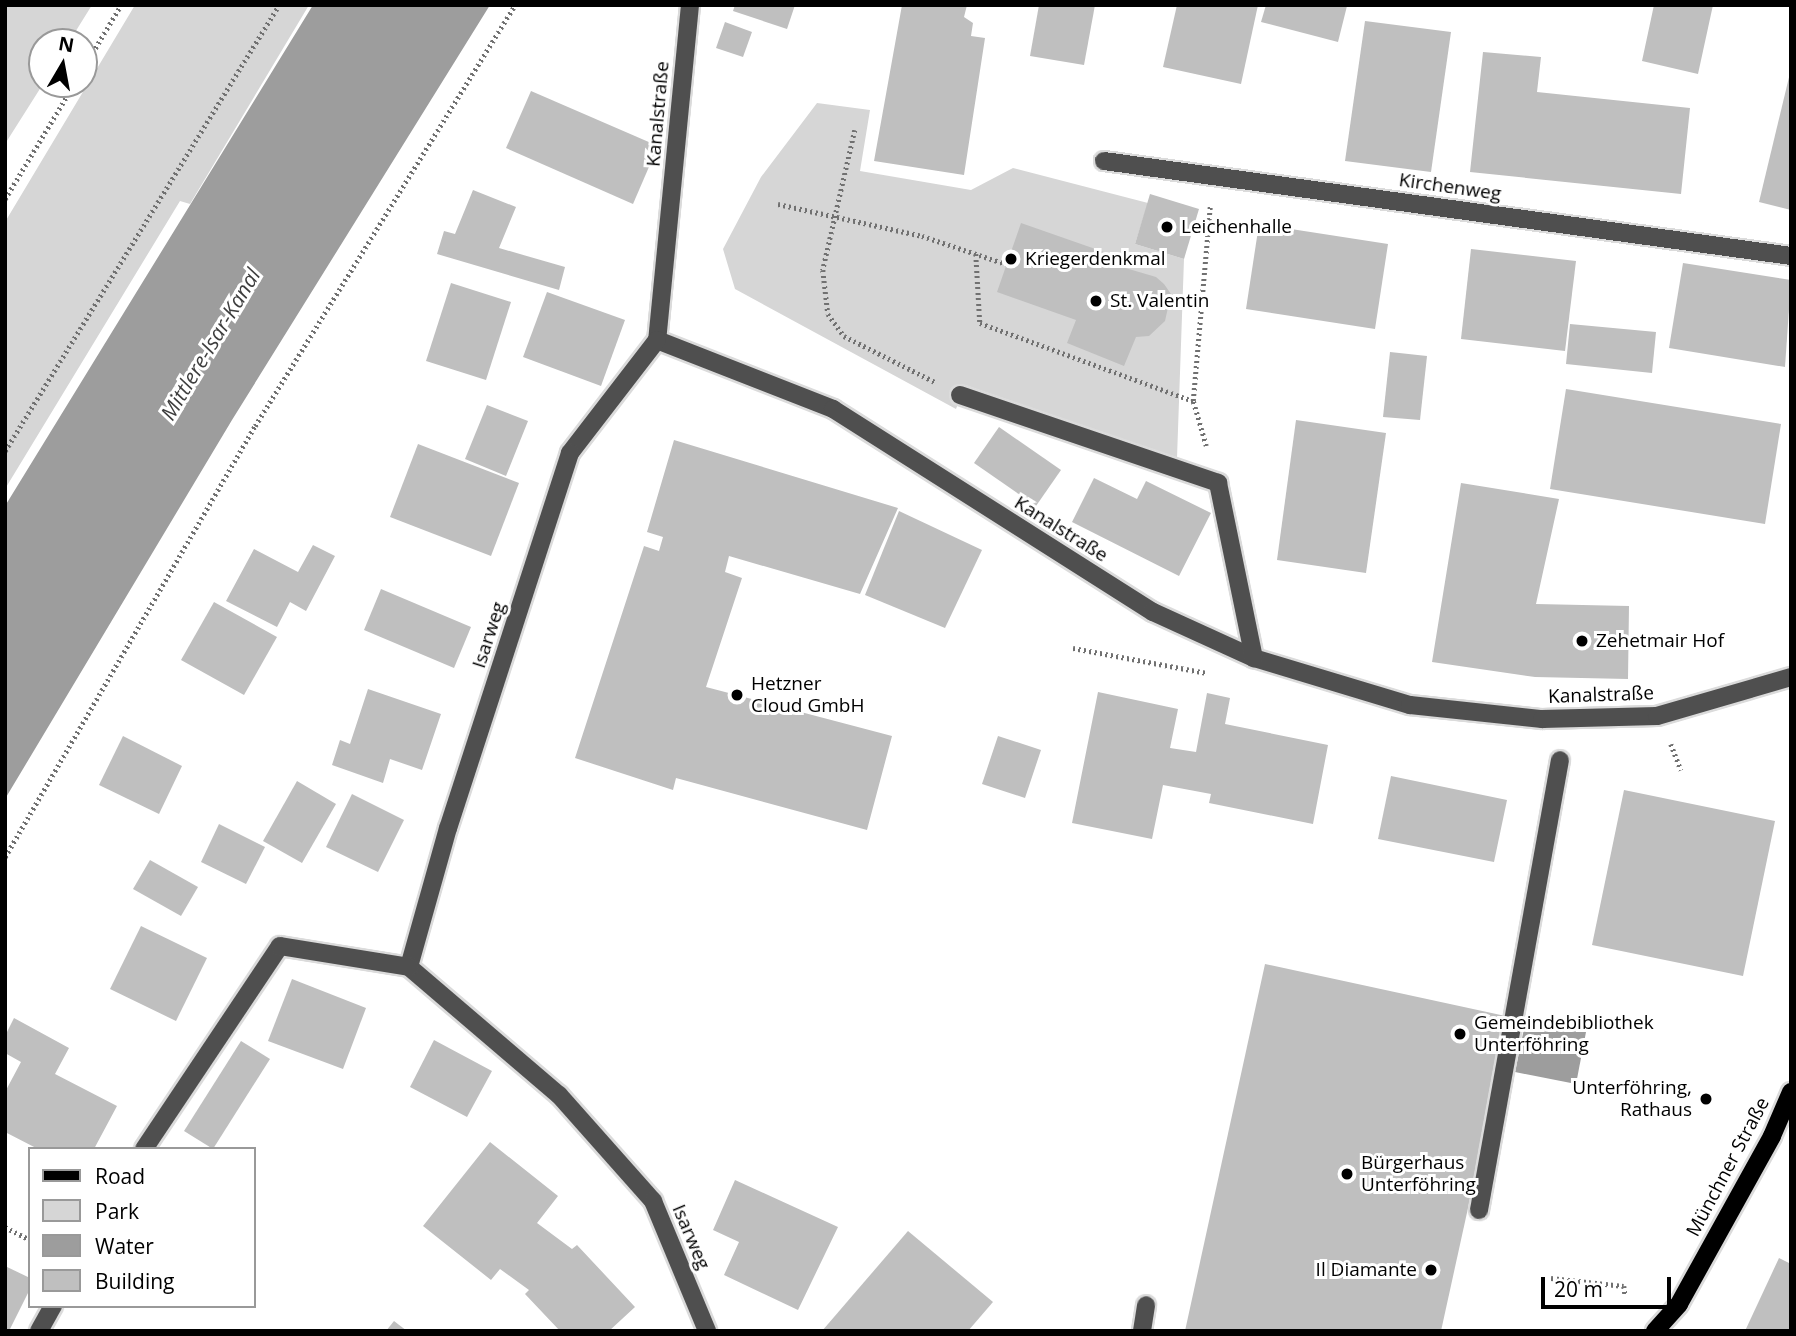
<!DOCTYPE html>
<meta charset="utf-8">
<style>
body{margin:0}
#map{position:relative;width:1796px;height:1336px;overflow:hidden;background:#fff;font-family:"Open Sans",sans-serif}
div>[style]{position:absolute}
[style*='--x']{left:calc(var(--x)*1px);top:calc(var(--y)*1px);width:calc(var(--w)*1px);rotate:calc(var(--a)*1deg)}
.green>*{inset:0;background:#d6d6d6}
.water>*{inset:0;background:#9d9d9d}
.building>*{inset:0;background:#bfbfbf}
.path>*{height:4.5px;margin-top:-2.25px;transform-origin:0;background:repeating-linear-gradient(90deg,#717171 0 2px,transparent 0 5.5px)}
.roads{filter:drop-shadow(2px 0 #dbdbdb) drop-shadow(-2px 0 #dbdbdb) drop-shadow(0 2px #dbdbdb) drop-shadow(0 -2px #dbdbdb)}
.minor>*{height:18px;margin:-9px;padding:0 9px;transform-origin:9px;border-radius:9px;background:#4f4f4f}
.major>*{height:18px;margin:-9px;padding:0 9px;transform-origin:9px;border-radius:9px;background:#000}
.dots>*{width:19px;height:19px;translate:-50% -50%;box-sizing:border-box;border:4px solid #fff;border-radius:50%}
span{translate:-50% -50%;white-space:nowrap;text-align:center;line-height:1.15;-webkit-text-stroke:6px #fff;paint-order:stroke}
.street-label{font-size:19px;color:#000}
.poi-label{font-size:19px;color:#000}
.left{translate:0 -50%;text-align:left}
.right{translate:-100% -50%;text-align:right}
.water-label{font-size:21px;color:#3e3e3e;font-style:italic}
.frame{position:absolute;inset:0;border:7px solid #000;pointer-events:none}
.legend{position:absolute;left:28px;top:1147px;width:228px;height:161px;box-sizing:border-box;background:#fff;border:2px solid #999;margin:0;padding:9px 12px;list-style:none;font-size:21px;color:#000}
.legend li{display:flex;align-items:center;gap:14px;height:35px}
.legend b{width:35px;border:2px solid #999}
.north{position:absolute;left:28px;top:28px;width:70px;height:70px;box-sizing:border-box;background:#fff;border:2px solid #999;border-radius:50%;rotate:10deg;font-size:19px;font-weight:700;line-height:28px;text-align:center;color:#000}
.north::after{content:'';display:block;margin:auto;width:24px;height:32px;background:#000;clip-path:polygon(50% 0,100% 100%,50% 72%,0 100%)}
.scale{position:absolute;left:1541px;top:1277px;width:130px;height:32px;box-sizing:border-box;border:4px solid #000;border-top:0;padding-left:9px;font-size:21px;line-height:24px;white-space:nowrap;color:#000;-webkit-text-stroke:5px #fff;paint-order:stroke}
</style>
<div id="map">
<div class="green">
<div style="clip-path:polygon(5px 5px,92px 5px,69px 42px,42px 42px,43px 84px,5px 144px)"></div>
<div style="clip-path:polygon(135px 5px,309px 5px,190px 204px,180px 201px,5px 489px,5px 222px)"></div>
<div style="clip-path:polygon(817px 103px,870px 110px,860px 171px,971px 190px,1013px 168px,1148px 203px,1135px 244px,1184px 259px,1177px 458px,965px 385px,956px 409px,735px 289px,723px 249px,761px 177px)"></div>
</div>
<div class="water">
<div style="clip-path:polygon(313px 5px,490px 5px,232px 420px,5px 799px,5px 506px)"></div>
<div style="clip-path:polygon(1526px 1019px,1586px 1032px,1576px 1084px,1515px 1072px)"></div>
</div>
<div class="building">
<div style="clip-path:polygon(735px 5px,795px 5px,787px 29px,733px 11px)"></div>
<div style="clip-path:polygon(902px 5px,967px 5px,964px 17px,973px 23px,971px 36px,985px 38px,964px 175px,874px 161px)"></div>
<div style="clip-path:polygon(1039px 5px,1095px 5px,1084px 65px,1030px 56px)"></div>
<div style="clip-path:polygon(1177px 5px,1258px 5px,1241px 84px,1163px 67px)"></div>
<div style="clip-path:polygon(1266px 5px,1345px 5px,1347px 6px,1338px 42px,1261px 22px)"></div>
<div style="clip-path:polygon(1654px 5px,1713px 5px,1698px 74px,1642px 61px)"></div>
<div style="clip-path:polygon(1365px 21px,1451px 32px,1431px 172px,1345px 161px)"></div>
<div style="clip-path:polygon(725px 22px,752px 32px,743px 57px,716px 48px)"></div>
<div style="clip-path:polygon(1483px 52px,1541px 57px,1537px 92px,1690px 108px,1681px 194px,1470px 172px)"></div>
<div style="clip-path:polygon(1790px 73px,1791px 73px,1791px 210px,1759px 202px)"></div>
<div style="clip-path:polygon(531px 91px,658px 146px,633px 204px,506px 148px)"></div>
<div style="clip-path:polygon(473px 190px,516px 207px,499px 248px,565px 267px,559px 290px,437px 254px,444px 231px,455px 234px)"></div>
<div style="clip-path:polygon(1150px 194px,1199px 209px,1184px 259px,1135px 244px)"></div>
<div style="clip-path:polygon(1021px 223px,1124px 259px,1122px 267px,1156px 277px,1164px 284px,1171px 294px,1165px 321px,1149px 336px,1136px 337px,1124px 366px,1067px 343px,1076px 320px,997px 292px)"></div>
<div style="clip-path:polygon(1259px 224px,1388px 244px,1375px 329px,1246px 309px)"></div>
<div style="clip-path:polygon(1471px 249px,1576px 261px,1565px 351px,1461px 339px)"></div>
<div style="clip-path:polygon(1683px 263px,1791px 280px,1785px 367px,1669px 348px)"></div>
<div style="clip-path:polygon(451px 283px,511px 302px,486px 380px,426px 361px)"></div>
<div style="clip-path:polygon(547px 292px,625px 320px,601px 386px,523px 357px)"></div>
<div style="clip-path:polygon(1570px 324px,1656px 332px,1652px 373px,1566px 364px)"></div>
<div style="clip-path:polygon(1390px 352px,1427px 356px,1420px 420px,1383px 417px)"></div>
<div style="clip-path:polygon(1566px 389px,1781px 424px,1765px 524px,1550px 489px)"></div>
<div style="clip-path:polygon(487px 405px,528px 421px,506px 476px,465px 459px)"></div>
<div style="clip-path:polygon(1296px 420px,1386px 433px,1366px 573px,1277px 560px)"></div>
<div style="clip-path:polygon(999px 427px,1061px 470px,1036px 506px,974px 463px)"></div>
<div style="clip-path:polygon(674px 440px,898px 508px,860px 594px,729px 556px,725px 572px,742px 578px,706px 687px,892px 736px,867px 830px,676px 778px,673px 790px,575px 758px,644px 546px,659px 551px,663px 537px,647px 532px)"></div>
<div style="clip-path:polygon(418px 444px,519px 483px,491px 556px,390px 517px)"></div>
<div style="clip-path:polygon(1094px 478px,1137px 499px,1146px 481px,1211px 513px,1179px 576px,1072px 522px)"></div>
<div style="clip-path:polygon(1461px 483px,1559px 499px,1536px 604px,1629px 606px,1628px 679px,1535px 677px,1432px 662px)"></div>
<div style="clip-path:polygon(899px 511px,982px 550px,945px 628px,865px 595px)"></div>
<div style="clip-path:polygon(313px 545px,335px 556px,306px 611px,290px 602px,277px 627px,226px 601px,254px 549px,298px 572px)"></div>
<div style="clip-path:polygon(381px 589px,471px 627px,454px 668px,364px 630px)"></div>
<div style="clip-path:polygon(214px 602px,277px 637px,244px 695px,181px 660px)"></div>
<div style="clip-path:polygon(368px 689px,441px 714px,422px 770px,390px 759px,383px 783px,332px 765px,340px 740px,350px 744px)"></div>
<div style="clip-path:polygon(1098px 692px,1178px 709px,1170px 748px,1196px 752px,1207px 693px,1230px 698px,1225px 724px,1328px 745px,1313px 824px,1209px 803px,1211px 794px,1163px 785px,1152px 839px,1072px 823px)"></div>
<div style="clip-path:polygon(123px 736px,182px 766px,159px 814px,99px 785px)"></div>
<div style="clip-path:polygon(998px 736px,1041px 750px,1025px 798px,982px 784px)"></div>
<div style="clip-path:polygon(1391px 776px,1507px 800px,1494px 862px,1378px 839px)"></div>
<div style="clip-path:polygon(297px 781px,336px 804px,302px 863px,263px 841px)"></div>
<div style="clip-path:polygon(1624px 790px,1775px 821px,1743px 976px,1592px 945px)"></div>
<div style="clip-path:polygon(352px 794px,404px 820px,378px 872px,326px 847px)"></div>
<div style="clip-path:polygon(219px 824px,265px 847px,246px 884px,201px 862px)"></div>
<div style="clip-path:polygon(150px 860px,198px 887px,181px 916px,133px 889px)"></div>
<div style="clip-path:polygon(141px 926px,207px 958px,176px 1021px,110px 989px)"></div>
<div style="clip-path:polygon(1265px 964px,1510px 1017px,1441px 1331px,1185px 1331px)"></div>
<div style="clip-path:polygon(292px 979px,366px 1008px,343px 1069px,268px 1041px)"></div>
<div style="clip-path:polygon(14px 1018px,69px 1048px,55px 1074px,117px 1106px,94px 1149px,38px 1149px,5px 1132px,5px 1092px,21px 1062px,5px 1053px,5px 1036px)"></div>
<div style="clip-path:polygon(434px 1040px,492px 1071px,467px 1117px,410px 1087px)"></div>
<div style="clip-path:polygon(241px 1041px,270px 1059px,213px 1149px,184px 1131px)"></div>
<div style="clip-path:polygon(490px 1142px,558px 1196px,537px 1223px,572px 1249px,577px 1245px,635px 1307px,609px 1331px,560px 1331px,525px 1294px,529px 1290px,500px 1269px,491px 1280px,423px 1226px)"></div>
<div style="clip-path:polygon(735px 1180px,838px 1227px,798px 1310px,724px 1275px,739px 1242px,713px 1230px)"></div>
<div style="clip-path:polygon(908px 1231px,993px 1302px,968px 1331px,822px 1331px)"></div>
<div style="clip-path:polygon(1779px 1258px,1791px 1264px,1791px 1331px,1745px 1331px)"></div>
<div style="clip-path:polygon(5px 1266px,30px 1278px,30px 1289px,9px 1331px,5px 1331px)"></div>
<div style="clip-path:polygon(394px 1321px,407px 1331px,386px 1331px)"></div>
</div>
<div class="path">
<div style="--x:84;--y:67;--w:72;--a:-59.2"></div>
<div style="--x:855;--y:130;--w:144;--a:102.9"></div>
<div style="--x:823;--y:270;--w:44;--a:83.5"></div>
<div style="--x:828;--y:314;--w:27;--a:54"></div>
<div style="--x:844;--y:336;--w:102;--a:26.8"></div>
<div style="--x:5;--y:199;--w:134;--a:-59"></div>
<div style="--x:778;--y:204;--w:148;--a:12.5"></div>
<div style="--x:922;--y:236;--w:89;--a:18.4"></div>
<div style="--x:976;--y:254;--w:69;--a:86.7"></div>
<div style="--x:980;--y:323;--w:227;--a:20.1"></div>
<div style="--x:1206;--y:446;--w:47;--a:-106.1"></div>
<div style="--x:1193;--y:401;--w:197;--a:-85"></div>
<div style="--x:5;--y:451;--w:523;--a:-58.44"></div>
<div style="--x:1073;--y:648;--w:135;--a:10.6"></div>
<div style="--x:1671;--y:744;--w:28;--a:69"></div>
<div style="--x:5;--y:857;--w:498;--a:-59.9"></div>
<div style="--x:255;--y:426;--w:495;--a:-58.3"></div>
<div style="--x:5;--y:1227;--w:28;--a:27"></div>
<div style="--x:1551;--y:1278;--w:73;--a:6.3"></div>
<div style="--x:1624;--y:1286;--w:8;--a:83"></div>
</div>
<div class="roads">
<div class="minor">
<div style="--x:690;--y:5;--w:337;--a:95.6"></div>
<div style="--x:657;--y:340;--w:189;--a:21.4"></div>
<div style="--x:833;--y:409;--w:379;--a:32.4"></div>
<div style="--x:1153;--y:612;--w:111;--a:24.5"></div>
<div style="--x:1254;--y:658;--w:163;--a:16.8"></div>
<div style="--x:1410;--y:705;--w:133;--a:6.1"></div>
<div style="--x:1542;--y:719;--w:115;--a:-1.5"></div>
<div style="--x:1657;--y:716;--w:140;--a:-16.2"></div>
<div style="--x:1104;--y:161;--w:694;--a:7.87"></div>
<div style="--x:657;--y:340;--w:143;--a:127.6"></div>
<div style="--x:570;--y:453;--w:394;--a:108"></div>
<div style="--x:448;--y:828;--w:144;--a:105.7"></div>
<div style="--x:409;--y:967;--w:197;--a:40.5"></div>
<div style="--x:559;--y:1095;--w:142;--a:48.4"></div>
<div style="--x:653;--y:1201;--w:141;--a:67.4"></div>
<div style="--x:960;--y:395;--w:273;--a:18.8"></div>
<div style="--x:1218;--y:483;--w:179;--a:78.4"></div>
<div style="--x:144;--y:1149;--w:244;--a:-56.2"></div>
<div style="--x:280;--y:946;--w:131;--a:9.2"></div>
<div style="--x:1479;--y:1210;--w:457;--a:-79.8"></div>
<div style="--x:39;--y:1331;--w:29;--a:-61"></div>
<div style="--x:1142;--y:1331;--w:26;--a:-81"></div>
</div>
<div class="major">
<div style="--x:1655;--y:1331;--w:36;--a:-48"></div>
<div style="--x:1679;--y:1304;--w:192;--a:-61"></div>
<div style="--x:1772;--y:1136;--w:48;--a:-66.6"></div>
</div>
</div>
<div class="dots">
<div style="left:1167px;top:227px;background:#000"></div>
<div style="left:1011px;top:259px;background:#000"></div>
<div style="left:1096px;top:301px;background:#000"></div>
<div style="left:1582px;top:641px;background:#000"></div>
<div style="left:737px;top:695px;background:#000"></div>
<div style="left:1460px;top:1034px;background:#000"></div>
<div style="left:1706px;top:1099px;background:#000"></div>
<div style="left:1347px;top:1174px;background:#000"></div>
<div style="left:1431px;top:1270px;background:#000"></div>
</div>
<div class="street-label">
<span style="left:658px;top:114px;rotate:-85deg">Kanalstraße</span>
<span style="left:1450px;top:187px;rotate:8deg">Kirchenweg</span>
<span style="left:1061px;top:529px;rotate:32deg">Kanalstraße</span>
<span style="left:489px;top:635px;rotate:-72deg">Isarweg</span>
<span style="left:1601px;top:695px;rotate:-2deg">Kanalstraße</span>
<span style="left:1728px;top:1167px;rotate:-62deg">Münchner Straße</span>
<span style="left:691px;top:1237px;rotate:67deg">Isarweg</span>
</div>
<div class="poi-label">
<span class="left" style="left:1181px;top:227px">Leichenhalle</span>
<span class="left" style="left:1025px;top:259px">Kriegerdenkmal</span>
<span class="left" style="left:1110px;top:301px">St. Valentin</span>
<span class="left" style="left:1596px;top:641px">Zehetmair Hof</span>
<span class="left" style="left:751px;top:695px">Hetzner<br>Cloud GmbH</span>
<span class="left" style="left:1474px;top:1034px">Gemeindebibliothek<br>Unterföhring</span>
<span class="right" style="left:1692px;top:1099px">Unterföhring,<br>Rathaus</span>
<span class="left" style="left:1361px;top:1174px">Bürgerhaus<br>Unterföhring</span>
<span class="right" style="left:1417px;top:1270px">Il Diamante</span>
</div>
<div class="water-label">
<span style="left:210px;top:344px;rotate:-59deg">Mittlere-Isar-Kanal</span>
</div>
<div class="frame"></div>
<ul class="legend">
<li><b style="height:9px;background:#000"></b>Road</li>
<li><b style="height:19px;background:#d6d6d6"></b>Park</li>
<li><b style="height:19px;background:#9d9d9d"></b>Water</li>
<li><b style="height:19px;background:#bfbfbf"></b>Building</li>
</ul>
<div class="north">N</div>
<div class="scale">20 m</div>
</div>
